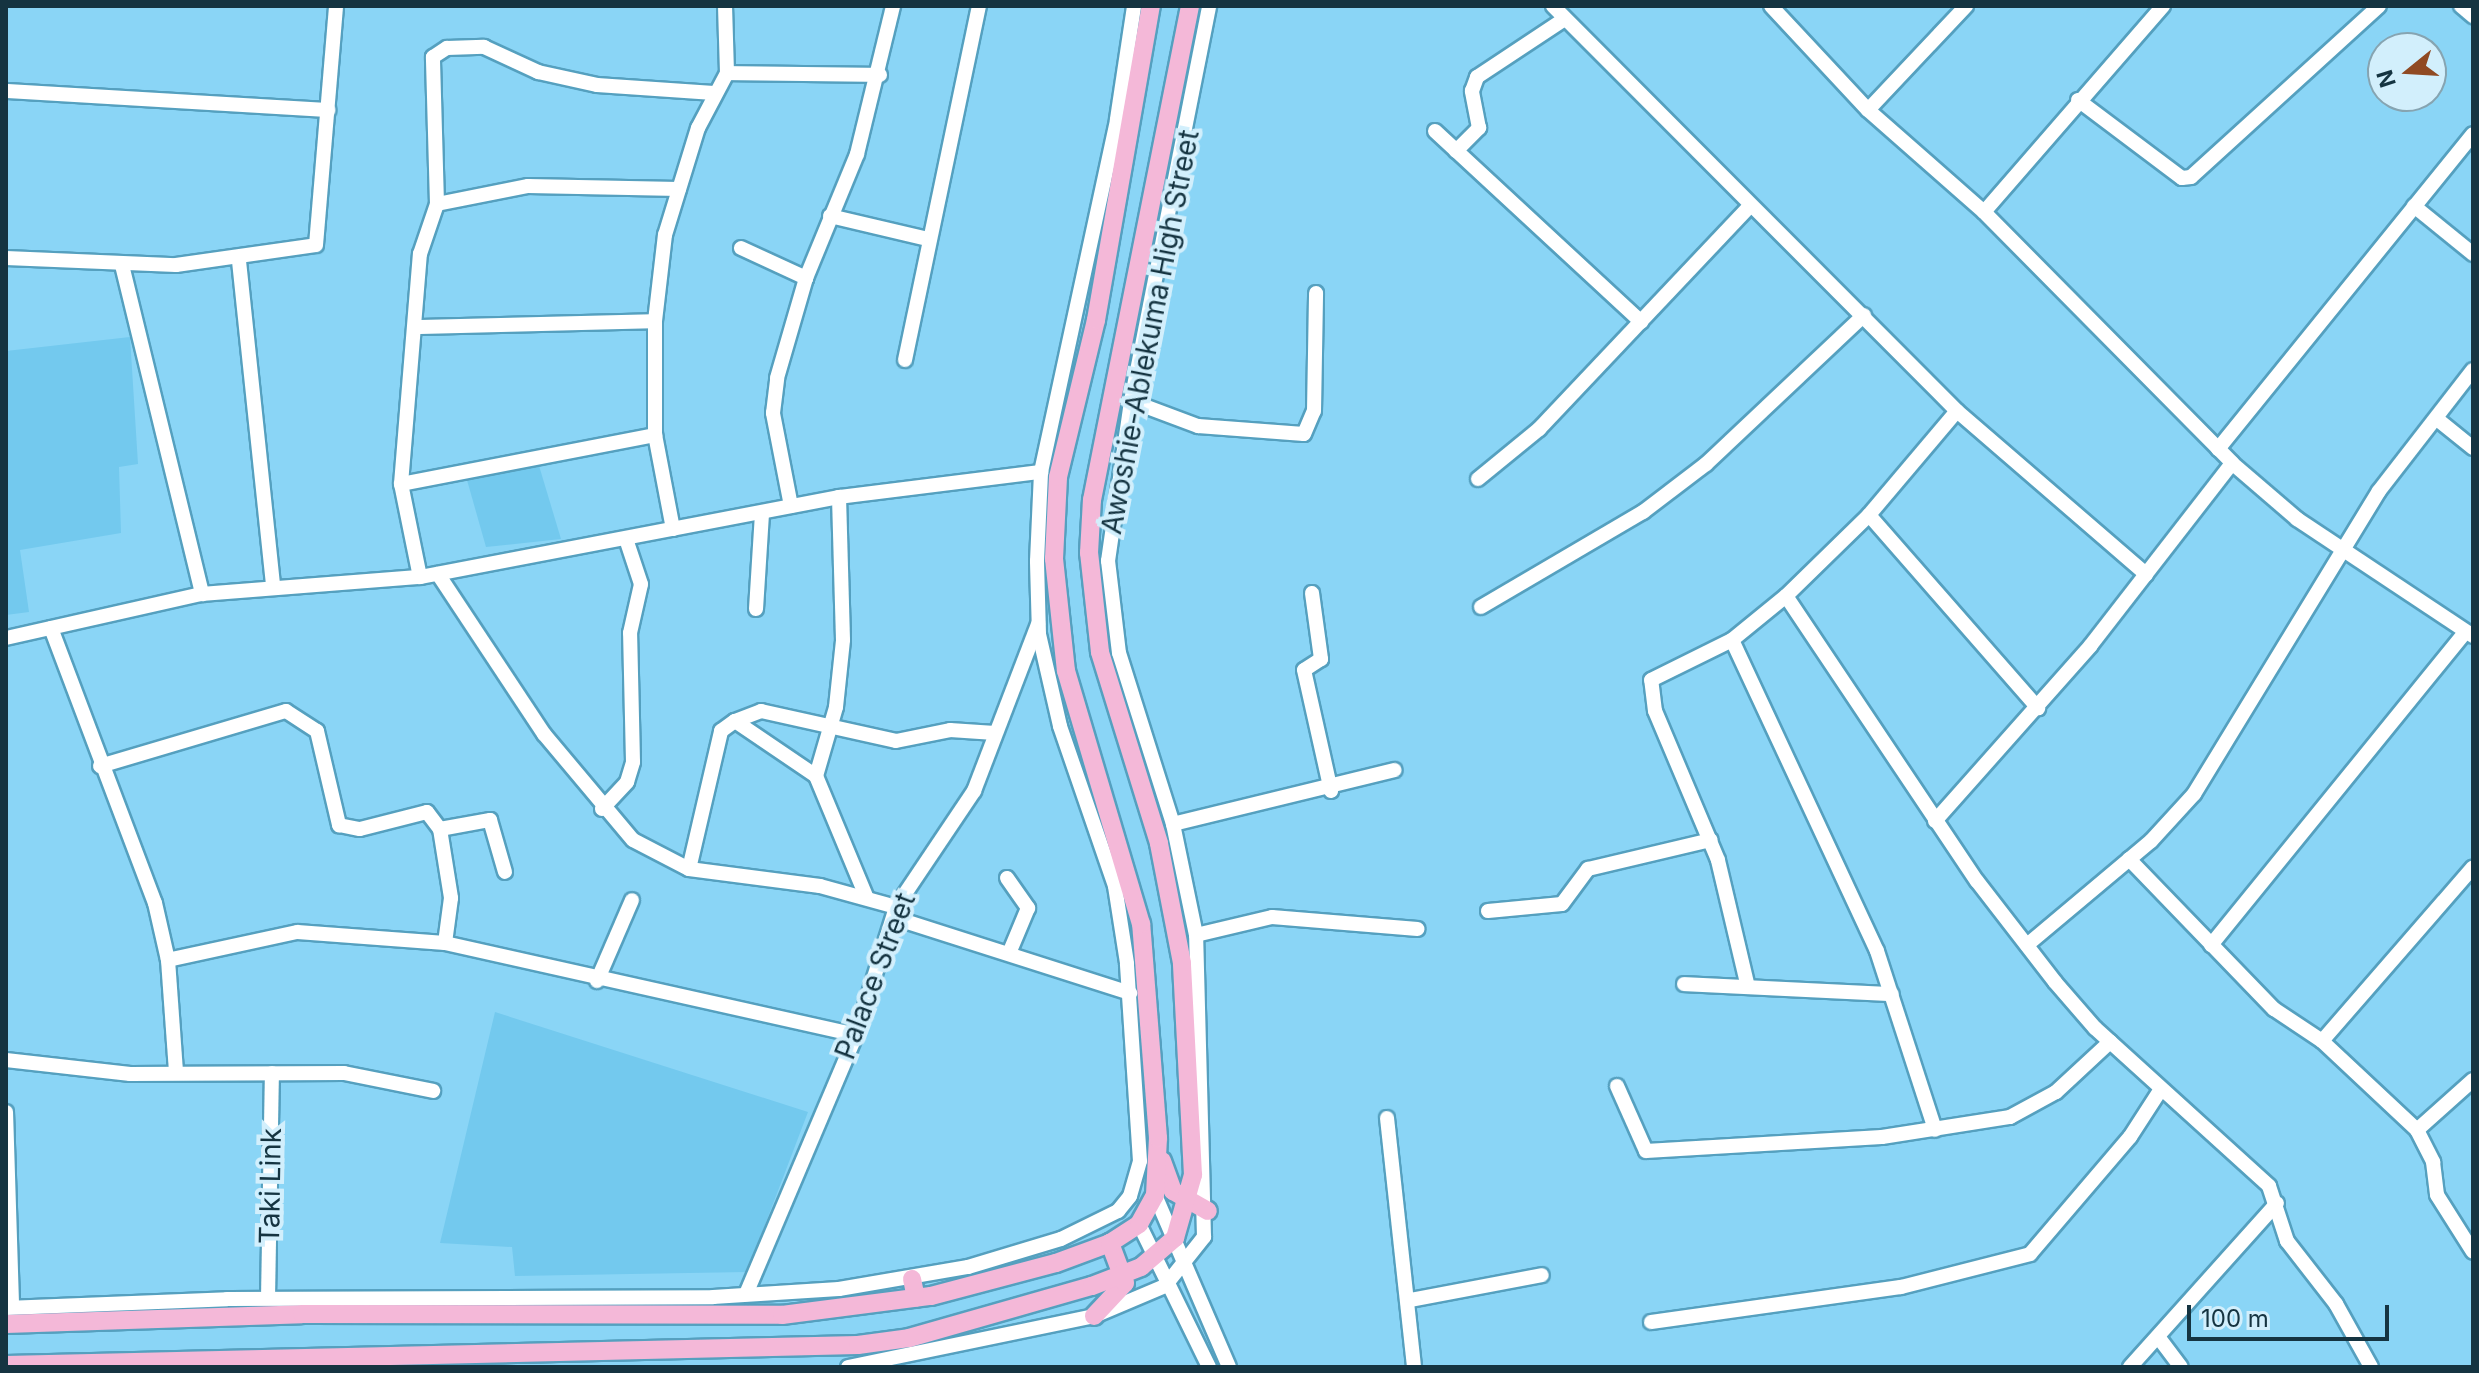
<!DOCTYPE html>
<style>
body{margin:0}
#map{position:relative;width:2479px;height:1373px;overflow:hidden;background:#8ad5f6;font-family:Inter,sans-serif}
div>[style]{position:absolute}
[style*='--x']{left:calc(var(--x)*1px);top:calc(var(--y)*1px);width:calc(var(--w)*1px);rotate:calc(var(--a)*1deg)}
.built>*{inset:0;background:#73c9ee}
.roads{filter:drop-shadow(2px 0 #55a0bf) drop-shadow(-2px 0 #55a0bf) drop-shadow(0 2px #55a0bf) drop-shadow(0 -2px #55a0bf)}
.minor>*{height:14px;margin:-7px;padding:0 7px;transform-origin:7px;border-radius:7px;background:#fff}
.major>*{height:18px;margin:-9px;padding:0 9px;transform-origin:9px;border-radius:9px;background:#f4b8d8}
span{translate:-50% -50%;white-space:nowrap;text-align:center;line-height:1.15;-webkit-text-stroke:8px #d2effc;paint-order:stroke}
.street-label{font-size:28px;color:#153441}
.frame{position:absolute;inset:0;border:8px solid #153441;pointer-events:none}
.north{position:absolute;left:2367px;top:32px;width:80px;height:80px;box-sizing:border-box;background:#d2effc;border:2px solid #86a4b1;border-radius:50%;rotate:252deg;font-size:22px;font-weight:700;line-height:32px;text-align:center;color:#153441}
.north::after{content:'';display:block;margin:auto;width:28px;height:36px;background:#904a23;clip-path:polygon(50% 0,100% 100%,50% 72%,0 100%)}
.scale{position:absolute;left:2187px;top:1305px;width:202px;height:36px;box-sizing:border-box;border:4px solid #153441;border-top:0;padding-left:10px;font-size:24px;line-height:28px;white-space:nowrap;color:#153441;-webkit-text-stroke:6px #d2effc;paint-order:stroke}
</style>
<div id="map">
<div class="built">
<div style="clip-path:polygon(130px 337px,138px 464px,119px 467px,121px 533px,20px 550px,29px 612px,6px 615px,6px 351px)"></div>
<div style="clip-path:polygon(537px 459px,561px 539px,486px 547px,465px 473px)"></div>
<div style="clip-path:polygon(495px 1012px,808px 1112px,747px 1272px,515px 1276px,512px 1247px,440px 1243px)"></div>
</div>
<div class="roads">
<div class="minor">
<div style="--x:1553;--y:6;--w:572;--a:45.07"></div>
<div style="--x:1957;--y:411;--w:250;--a:40.8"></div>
<div style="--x:1771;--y:6;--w:142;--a:47"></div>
<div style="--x:1868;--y:110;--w:154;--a:41.3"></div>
<div style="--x:1984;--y:212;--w:353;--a:45.3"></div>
<div style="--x:2232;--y:463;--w:86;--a:40.7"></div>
<div style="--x:2297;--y:519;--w:211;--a:33.6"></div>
<div style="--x:2461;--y:6;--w:16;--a:40"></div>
<div style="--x:727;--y:73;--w:153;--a:0.7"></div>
<div style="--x:6;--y:91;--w:323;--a:3.4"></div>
<div style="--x:2078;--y:100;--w:130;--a:36.9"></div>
<div style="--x:2182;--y:178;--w:9;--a:-6"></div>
<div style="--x:2191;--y:177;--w:254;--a:-42.3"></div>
<div style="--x:1868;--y:110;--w:143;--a:-46.7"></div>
<div style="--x:1435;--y:131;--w:281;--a:42.8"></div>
<div style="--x:1456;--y:151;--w:33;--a:-45"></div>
<div style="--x:1479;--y:128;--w:38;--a:-101"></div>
<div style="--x:1472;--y:91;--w:15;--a:-70"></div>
<div style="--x:1477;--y:77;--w:103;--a:-33.5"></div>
<div style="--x:437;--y:204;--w:93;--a:-11.2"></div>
<div style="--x:528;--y:186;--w:151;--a:1.1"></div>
<div style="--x:2414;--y:206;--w:76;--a:39.1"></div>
<div style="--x:1984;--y:212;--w:273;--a:-49"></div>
<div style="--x:830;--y:216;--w:101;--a:13.2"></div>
<div style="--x:741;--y:248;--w:72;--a:24.8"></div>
<div style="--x:6;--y:258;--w:170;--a:2.4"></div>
<div style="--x:176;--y:265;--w:141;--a:-8.1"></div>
<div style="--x:316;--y:245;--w:240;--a:-85.2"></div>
<div style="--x:239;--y:261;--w:328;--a:84"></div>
<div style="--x:122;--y:265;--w:339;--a:76.3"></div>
<div style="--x:417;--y:327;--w:238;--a:-1.4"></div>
<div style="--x:905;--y:360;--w:362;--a:-78.2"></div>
<div style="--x:1131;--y:401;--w:72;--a:20.5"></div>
<div style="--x:1198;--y:426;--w:106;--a:4.3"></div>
<div style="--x:1304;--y:434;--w:25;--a:-67"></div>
<div style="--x:1314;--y:411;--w:118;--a:-89"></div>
<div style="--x:2437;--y:419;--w:46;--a:38.9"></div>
<div style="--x:2218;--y:449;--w:405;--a:-51"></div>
<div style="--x:1478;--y:479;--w:79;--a:-39.3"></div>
<div style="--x:1539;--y:429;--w:307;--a:-46.6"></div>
<div style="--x:401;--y:484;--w:259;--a:-10.9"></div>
<div style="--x:791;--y:506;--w:95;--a:-101"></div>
<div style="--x:773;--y:413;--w:35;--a:-83"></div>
<div style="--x:777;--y:378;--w:104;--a:-73.8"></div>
<div style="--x:806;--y:278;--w:134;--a:-67.6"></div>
<div style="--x:857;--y:154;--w:152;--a:-76.3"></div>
<div style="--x:1869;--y:515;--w:257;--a:48.8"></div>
<div style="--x:673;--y:529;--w:96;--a:-100.8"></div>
<div style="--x:655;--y:435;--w:114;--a:-90"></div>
<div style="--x:655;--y:321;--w:87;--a:-83.4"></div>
<div style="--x:665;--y:235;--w:112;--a:-72.9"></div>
<div style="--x:698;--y:128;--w:62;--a:-62.2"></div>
<div style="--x:727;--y:73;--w:67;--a:-91.7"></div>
<div style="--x:438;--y:574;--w:192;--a:56.5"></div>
<div style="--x:544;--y:734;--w:138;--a:50"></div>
<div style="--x:633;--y:840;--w:63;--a:27.4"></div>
<div style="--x:689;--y:869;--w:132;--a:7.4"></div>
<div style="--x:820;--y:886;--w:79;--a:15.4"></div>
<div style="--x:420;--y:577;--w:95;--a:-101.5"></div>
<div style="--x:401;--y:484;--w:231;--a:-85.3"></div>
<div style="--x:420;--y:254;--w:53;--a:-71.2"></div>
<div style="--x:437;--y:204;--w:147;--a:-91.6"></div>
<div style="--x:433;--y:57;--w:17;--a:-33"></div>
<div style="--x:447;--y:48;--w:37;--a:-2"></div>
<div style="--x:484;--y:47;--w:60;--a:24.8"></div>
<div style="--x:538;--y:72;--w:60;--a:12.4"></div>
<div style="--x:597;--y:85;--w:117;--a:3.9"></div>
<div style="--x:1312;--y:593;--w:67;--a:82.2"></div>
<div style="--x:1321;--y:659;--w:20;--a:147"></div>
<div style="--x:1304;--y:670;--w:124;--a:77.4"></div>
<div style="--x:1786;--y:596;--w:343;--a:56.2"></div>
<div style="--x:1977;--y:881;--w:128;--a:52.3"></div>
<div style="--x:2055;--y:982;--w:61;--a:49"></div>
<div style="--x:2095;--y:1028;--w:235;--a:42.2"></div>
<div style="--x:2269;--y:1186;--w:58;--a:71.9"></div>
<div style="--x:2287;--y:1241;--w:80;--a:52.1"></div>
<div style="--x:2336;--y:1304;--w:72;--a:60.9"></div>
<div style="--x:1481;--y:607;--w:188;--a:-30.4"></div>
<div style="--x:1643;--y:512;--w:79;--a:-37.3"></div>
<div style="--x:1706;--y:464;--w:217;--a:-43.3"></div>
<div style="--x:756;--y:609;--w:96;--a:-86.4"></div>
<div style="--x:51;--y:628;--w:294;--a:69.3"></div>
<div style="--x:155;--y:903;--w:58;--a:77.2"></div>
<div style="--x:168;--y:960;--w:112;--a:85.9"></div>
<div style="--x:6;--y:638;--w:201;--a:-12.7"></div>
<div style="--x:202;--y:594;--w:219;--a:-4.5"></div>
<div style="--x:420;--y:577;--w:427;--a:-10.8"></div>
<div style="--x:839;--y:497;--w:204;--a:-7.1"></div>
<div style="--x:1732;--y:640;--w:343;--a:65"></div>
<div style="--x:1877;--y:951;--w:188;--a:72"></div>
<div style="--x:735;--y:721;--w:28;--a:-21"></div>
<div style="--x:761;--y:711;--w:138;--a:12.5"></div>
<div style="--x:896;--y:741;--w:55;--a:-11.5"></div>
<div style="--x:950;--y:730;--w:45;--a:3.8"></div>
<div style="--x:100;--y:766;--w:194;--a:-16.5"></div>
<div style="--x:286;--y:711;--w:37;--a:33"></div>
<div style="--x:317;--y:731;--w:97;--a:76.8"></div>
<div style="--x:339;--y:825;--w:21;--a:11"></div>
<div style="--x:360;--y:829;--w:69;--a:-14.2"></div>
<div style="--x:427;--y:812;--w:21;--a:53"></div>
<div style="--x:440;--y:829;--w:70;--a:80.9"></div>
<div style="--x:451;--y:898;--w:45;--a:97.6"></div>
<div style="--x:445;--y:943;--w:148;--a:-175.7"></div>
<div style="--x:297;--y:932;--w:132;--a:167.8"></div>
<div style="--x:816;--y:776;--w:72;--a:-73.8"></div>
<div style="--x:836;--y:707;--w:67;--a:-84"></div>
<div style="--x:843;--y:640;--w:143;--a:-91.6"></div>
<div style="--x:602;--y:809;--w:37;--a:-47"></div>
<div style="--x:627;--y:782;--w:21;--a:-73"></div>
<div style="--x:633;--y:762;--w:129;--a:-91.3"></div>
<div style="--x:630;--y:633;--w:50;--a:-77.3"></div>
<div style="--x:641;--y:584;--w:47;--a:-108.4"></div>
<div style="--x:1935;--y:821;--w:235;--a:-48.4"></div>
<div style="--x:2091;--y:645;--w:230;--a:-52.2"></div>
<div style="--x:1173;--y:824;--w:228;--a:-13.7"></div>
<div style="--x:440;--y:829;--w:51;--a:-10.2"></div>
<div style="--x:490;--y:820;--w:54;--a:73.9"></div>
<div style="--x:2129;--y:859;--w:209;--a:46"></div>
<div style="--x:2274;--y:1009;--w:58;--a:33.7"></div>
<div style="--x:2322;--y:1041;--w:130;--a:43.1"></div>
<div style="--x:2417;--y:1130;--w:36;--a:63"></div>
<div style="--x:2433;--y:1162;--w:33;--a:83"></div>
<div style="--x:2437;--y:1195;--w:67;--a:57.7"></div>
<div style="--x:689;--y:869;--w:142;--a:-76.9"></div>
<div style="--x:721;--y:731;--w:17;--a:-36"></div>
<div style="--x:735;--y:721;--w:98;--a:34.2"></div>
<div style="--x:816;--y:776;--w:130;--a:67.4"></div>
<div style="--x:1007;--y:878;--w:37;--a:55"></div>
<div style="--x:1028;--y:908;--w:47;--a:112.7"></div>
<div style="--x:1488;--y:911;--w:74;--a:-5.4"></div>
<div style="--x:1562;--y:904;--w:44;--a:-53.4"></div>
<div style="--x:1588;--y:869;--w:126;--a:-13.3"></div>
<div style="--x:895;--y:918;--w:247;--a:17.7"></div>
<div style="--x:1196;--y:935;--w:78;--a:-13.3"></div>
<div style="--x:1272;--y:917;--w:146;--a:4.7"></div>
<div style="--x:445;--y:943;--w:421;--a:12.6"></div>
<div style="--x:2027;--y:945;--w:162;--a:-40"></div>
<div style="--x:2151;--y:841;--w:64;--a:-47.5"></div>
<div style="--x:2194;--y:794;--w:355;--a:-58.6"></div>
<div style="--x:2379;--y:491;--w:153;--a:-52.2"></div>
<div style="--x:2211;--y:945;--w:403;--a:-50.9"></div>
<div style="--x:597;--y:981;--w:88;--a:-66.6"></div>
<div style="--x:1747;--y:983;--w:126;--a:-103.3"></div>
<div style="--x:1718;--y:860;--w:162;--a:-112.9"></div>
<div style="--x:1655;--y:711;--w:31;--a:-97"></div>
<div style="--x:1651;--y:680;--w:90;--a:-26.3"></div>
<div style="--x:1732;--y:640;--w:70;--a:-39.2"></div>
<div style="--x:1786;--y:596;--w:116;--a:-44.3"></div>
<div style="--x:1869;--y:515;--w:136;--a:-49.8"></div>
<div style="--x:1684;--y:984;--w:208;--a:2.8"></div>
<div style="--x:2322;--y:1041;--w:230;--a:-49"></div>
<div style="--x:6;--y:1060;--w:125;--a:6.4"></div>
<div style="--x:130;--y:1074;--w:214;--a:-0.3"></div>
<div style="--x:344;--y:1073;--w:91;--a:11.4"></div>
<div style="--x:1617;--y:1086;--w:71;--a:66"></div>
<div style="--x:1646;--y:1151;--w:236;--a:-3.4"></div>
<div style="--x:1882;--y:1137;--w:130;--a:-8.9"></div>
<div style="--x:2010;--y:1117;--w:52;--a:-28.5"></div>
<div style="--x:2056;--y:1092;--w:74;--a:-42.8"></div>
<div style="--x:6;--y:1112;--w:195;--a:88.2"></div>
<div style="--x:1387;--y:1118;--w:250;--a:83.8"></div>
<div style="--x:2417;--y:1130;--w:75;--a:-41.8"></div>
<div style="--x:1155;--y:1195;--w:187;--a:66.7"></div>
<div style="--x:1139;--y:1224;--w:159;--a:63.9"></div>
<div style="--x:746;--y:1294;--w:281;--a:-67"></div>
<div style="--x:856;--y:1035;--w:134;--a:-72.6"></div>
<div style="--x:896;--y:907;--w:140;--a:-56.1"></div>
<div style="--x:974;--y:791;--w:179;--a:-69"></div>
<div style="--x:268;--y:1298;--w:225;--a:-89"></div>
<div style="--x:1410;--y:1300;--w:134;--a:-10.7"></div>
<div style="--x:6;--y:1308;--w:221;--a:-2.3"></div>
<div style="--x:227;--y:1299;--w:486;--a:-0.2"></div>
<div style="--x:713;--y:1297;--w:126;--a:-3.6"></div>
<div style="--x:839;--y:1289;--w:131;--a:-9.7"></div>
<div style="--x:968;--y:1267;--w:97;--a:-16.8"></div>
<div style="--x:1061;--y:1239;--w:64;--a:-26.2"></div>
<div style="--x:1118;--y:1211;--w:19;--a:-51"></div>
<div style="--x:1130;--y:1196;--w:36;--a:-74"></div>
<div style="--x:1140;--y:1161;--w:198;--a:-93.8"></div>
<div style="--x:1127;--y:963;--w:78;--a:-98.9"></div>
<div style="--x:1115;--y:886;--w:169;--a:-109"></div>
<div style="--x:1060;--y:726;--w:94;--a:-102.9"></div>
<div style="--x:1039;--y:634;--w:73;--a:-91.6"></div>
<div style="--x:1037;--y:561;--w:89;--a:-87.4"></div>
<div style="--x:1041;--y:472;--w:361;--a:-77.8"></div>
<div style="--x:1117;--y:119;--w:114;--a:-81.4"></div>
<div style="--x:1651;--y:1322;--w:252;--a:-8"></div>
<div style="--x:1901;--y:1287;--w:133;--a:-14.3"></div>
<div style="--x:2030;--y:1254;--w:154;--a:-49.5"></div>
<div style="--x:2130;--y:1137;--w:57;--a:-57.1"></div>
<div style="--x:2159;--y:1338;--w:36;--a:53"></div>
<div style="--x:848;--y:1367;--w:251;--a:-11.7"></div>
<div style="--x:1094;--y:1316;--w:77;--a:-22.9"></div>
<div style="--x:1165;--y:1286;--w:63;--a:-51.5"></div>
<div style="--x:1204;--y:1237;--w:302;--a:-91.5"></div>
<div style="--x:1196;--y:935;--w:113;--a:-101.7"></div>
<div style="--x:1173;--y:824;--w:179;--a:-107.5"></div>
<div style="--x:1119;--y:653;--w:93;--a:-96.8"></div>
<div style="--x:1108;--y:561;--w:162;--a:-81.8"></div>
<div style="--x:1131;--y:401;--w:403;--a:-78.8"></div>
<div style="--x:2130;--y:1367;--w:220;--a:-48.1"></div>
</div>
<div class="major">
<div style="--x:1162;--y:1161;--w:32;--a:70"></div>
<div style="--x:1173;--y:1191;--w:40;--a:29.7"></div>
<div style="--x:912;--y:1279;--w:19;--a:78"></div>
<div style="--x:1094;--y:1316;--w:45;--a:-46.8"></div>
<div style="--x:1125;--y:1283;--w:43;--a:-110.6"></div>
<div style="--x:6;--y:1324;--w:296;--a:-1.9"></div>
<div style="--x:302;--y:1314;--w:480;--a:0.1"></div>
<div style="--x:782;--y:1315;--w:150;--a:-7.3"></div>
<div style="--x:931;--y:1296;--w:129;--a:-14.8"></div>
<div style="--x:1056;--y:1263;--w:58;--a:-20.3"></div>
<div style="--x:1110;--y:1243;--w:35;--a:-33"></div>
<div style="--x:1139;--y:1224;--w:33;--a:-61"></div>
<div style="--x:1155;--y:1195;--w:57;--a:-87"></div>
<div style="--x:1158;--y:1138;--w:215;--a:-94.5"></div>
<div style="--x:1141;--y:924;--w:264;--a:-106.5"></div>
<div style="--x:1066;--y:671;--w:113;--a:-96.1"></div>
<div style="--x:1054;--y:559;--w:82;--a:-87.2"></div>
<div style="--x:1058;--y:477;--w:162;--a:-76.4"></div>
<div style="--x:1096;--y:320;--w:319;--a:-80.1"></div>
<div style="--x:6;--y:1365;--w:852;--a:-1.34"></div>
<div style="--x:858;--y:1345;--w:51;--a:-7.8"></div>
<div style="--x:909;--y:1338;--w:190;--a:-15.9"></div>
<div style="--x:1092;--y:1286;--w:53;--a:-21.2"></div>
<div style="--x:1141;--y:1267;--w:45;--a:-40.5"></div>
<div style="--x:1175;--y:1238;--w:66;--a:-74.1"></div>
<div style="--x:1193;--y:1175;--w:212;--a:-93"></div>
<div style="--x:1182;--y:963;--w:122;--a:-100.9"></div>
<div style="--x:1159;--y:843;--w:200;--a:-107.2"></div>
<div style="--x:1100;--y:652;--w:100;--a:-96.3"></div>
<div style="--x:1089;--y:553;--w:53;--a:-86.8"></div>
<div style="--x:1092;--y:500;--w:504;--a:-78.78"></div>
</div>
</div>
<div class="street-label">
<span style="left:1150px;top:332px;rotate:-79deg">Awoshie-Ablekuma High Street</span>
<span style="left:875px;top:976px;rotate:-69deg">Palace Street</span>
<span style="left:270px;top:1186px;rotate:-89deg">Taki Link</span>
</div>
<div class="frame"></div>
<div class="north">N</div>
<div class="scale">100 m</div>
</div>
